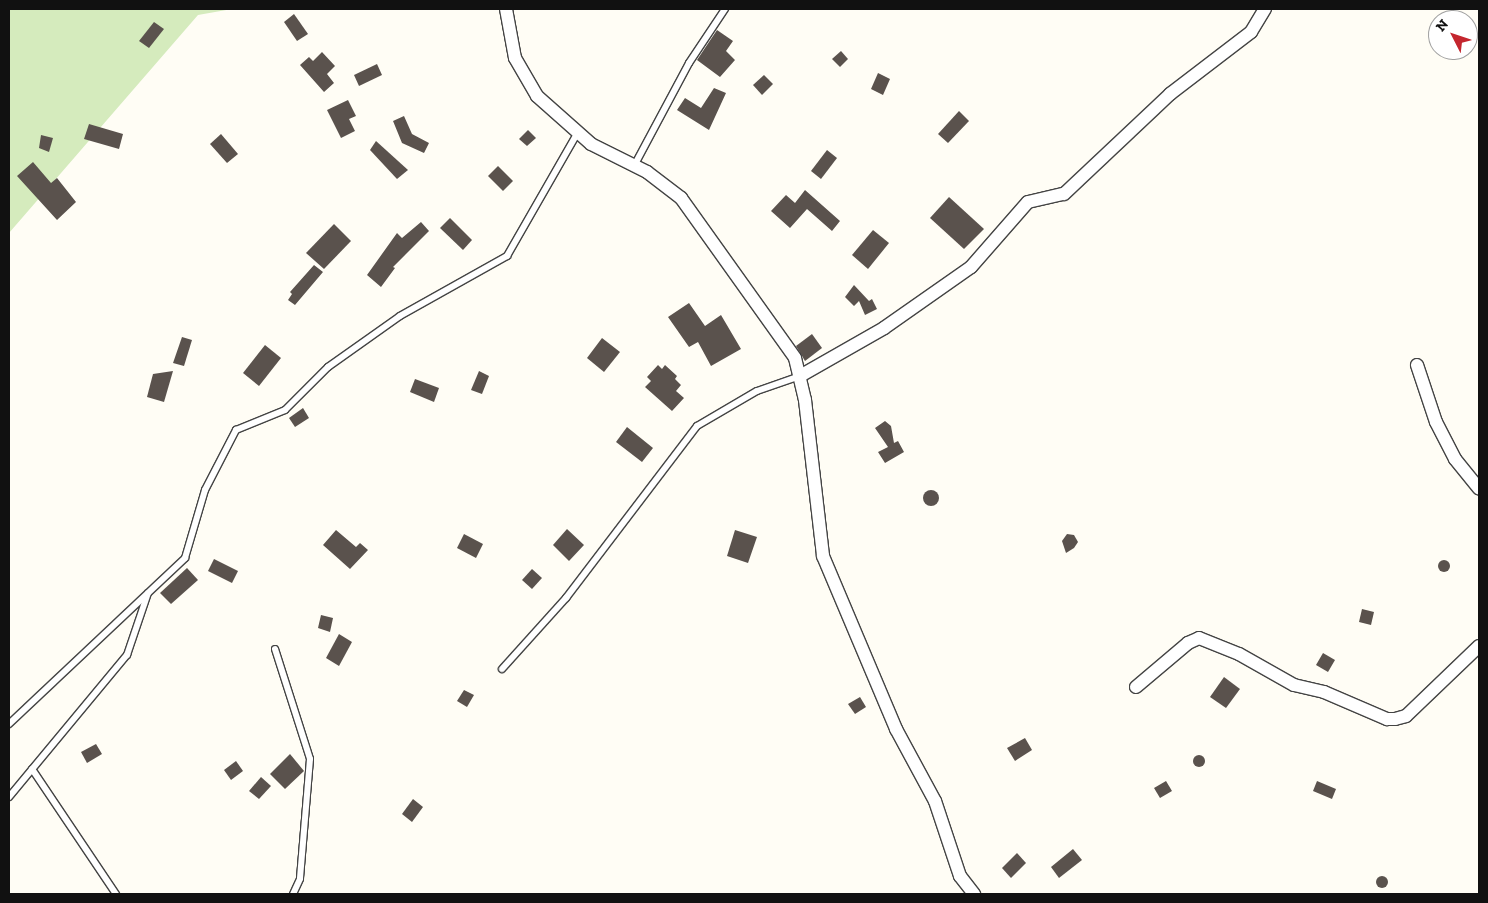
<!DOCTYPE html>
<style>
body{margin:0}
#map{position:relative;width:1488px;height:903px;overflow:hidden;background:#fffdf5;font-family:"Zilla Slab",serif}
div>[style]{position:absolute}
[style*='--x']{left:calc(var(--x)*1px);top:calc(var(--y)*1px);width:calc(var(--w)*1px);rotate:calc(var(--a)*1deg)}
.green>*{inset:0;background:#d5ebbd}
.building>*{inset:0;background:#5a524d}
.round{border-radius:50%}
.roads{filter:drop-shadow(1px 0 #444) drop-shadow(-1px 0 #444) drop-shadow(0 1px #444) drop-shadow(0 -1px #444)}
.lane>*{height:6px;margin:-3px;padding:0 3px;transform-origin:3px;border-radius:3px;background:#fff}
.street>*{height:12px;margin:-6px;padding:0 6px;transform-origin:6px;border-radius:6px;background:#fff}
span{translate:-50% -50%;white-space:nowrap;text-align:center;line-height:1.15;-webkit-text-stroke:5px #fff;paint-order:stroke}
.frame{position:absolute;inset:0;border:10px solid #111;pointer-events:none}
.north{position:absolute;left:1428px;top:10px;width:50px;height:50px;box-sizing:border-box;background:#fff;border:1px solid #a0a0a0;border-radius:50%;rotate:311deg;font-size:14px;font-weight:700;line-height:20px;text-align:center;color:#111}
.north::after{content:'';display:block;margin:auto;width:18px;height:22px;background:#c4262e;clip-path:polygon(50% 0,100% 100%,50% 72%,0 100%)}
</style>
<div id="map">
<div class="green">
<div style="clip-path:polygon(9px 9px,232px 9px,198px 15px,9px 233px)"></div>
</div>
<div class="building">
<div style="clip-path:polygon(294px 14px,308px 34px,297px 41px,284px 22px)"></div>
<div style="clip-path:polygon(154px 22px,164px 29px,149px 48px,139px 41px)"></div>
<div style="clip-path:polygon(717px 30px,733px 41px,726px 51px,735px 60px,720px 77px,697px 60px)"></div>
<div style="clip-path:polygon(841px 51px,848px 59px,840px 67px,832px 59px)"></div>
<div style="clip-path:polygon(322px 52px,335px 66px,327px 74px,334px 83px,324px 92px,300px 65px,309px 57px,313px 61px)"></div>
<div style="clip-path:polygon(377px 64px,382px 75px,359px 86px,354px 75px)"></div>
<div style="clip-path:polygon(878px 73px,890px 79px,883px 95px,871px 89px)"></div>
<div style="clip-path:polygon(764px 75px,773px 84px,762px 95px,753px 85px)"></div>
<div style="clip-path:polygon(714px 88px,726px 93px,709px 130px,677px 110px,685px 98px,701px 108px)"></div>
<div style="clip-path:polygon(348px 100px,356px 116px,349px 119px,355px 131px,341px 138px,327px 110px)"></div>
<div style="clip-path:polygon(959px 111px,969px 121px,948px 143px,938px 134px)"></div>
<div style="clip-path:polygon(404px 116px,412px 134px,429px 143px,424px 153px,402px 143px,393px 121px)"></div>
<div style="clip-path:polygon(89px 124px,123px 134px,119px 149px,84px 139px)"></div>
<div style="clip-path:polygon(528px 130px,536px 138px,527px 146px,519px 139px)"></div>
<div style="clip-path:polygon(221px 134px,238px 154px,227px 163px,210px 144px)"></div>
<div style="clip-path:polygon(41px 135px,53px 138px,49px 152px,39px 148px)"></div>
<div style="clip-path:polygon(376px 141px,408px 170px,397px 179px,370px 150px)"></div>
<div style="clip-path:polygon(827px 150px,837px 158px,821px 179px,811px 171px)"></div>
<div style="clip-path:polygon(33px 162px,51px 183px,57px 178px,76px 202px,57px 220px,17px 176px)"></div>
<div style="clip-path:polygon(498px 166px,513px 181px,503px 191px,488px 176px)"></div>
<div style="clip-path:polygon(805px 190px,840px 221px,832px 231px,807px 209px,790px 228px,771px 211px,786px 195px,795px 203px)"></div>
<div style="clip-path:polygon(949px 197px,984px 229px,964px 249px,930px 218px)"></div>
<div style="clip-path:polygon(450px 218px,472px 240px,463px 250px,440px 228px)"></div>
<div style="clip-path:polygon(421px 222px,429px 231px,393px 267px,395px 268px,381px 287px,367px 275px,397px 233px,402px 238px)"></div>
<div style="clip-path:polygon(334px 224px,351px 241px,324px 269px,306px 253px)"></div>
<div style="clip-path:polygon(873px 230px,889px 243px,868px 269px,852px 255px)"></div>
<div style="clip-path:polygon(314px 265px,323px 272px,295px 305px,288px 300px,292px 294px,290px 292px)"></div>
<div style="clip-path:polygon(854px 285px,869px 301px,872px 299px,877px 309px,865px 315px,859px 301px,854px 306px,845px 297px)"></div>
<div style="clip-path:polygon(689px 303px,705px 326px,721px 315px,741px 349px,711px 366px,698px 342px,689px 347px,668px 317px)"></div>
<div style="clip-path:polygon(812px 334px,822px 348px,805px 361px,796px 346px)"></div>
<div style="clip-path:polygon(182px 337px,192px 340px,184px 366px,173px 363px)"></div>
<div style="clip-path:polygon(602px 338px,620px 352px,604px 372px,587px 358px)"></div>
<div style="clip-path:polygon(265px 345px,281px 358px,259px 386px,243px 373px)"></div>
<div style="clip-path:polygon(658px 365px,662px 369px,665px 365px,677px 376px,675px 379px,681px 385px,676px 391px,684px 398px,672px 411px,645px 387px,651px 381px,647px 377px)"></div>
<div style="clip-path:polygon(173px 371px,164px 402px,147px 397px,153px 374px)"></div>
<div style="clip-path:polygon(479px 371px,489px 376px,482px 394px,471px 390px)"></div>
<div style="clip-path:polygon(415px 379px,439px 388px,434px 402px,410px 392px)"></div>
<div style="clip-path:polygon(303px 408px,309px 418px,295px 427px,289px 418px)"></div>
<div style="clip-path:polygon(885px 421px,891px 426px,894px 443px,898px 441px,904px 452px,885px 463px,878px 452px,888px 447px,875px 428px)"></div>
<div style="clip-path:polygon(627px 427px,653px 448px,642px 462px,616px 442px)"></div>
<div class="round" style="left:923px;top:490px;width:16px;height:16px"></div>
<div style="clip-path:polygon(567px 529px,584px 545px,569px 561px,553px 545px)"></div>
<div style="clip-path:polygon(336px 530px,356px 547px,360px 543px,368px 550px,350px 569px,323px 545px)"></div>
<div style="clip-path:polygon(735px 530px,757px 537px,748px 563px,727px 556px)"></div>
<div style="clip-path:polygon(464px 534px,483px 544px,476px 558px,457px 548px)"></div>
<div style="clip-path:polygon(1067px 534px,1074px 535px,1078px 542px,1074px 548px,1066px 553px,1062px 541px)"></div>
<div style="clip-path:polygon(214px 559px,238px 571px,232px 583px,208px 571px)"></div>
<div class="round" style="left:1438px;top:560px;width:12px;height:12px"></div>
<div style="clip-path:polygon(187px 568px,198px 580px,171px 604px,160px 593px)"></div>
<div style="clip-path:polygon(532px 569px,542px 578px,532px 589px,522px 580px)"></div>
<div style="clip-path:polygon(1362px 609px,1374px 612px,1371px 625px,1359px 622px)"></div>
<div style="clip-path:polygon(321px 615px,333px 618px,330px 632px,318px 628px)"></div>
<div style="clip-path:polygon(339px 634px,352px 642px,339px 666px,326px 658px)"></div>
<div style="clip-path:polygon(1323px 653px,1335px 660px,1328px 672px,1316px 665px)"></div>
<div style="clip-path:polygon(1224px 677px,1240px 689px,1226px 708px,1210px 697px)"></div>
<div style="clip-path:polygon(464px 690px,474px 695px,467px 707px,457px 701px)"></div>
<div style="clip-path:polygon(860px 697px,866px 707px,855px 714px,848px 704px)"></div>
<div style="clip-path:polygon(1025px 738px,1032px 750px,1015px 761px,1007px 748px)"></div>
<div style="clip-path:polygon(96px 744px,102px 754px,87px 763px,81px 752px)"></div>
<div style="clip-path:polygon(290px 754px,304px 771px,285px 789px,270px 774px)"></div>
<div class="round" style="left:1193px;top:755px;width:12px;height:12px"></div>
<div style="clip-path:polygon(236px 761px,243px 771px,231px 780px,224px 770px)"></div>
<div style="clip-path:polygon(261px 777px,271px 786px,259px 799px,249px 791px)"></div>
<div style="clip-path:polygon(1166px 781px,1172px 791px,1160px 798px,1154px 788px)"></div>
<div style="clip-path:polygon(1317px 781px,1336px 789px,1332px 799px,1313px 791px)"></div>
<div style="clip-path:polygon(413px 799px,423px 807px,412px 822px,402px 814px)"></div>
<div style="clip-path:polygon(1073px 849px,1082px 860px,1059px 878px,1051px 867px)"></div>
<div style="clip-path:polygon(1017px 853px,1026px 863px,1011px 878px,1002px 868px)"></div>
<div class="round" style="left:1376px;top:876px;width:12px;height:12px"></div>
</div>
<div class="roads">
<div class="lane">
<div style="--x:634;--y:166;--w:117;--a:-61.9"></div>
<div style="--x:689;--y:63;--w:65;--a:-56.3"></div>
<div style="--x:275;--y:649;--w:115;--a:72.3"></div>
<div style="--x:310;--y:759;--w:120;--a:94.8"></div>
<div style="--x:300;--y:879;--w:17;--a:115"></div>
<div style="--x:502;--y:669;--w:96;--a:-48"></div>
<div style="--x:566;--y:598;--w:216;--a:-52.7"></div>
<div style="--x:697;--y:426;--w:69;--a:-30.3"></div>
<div style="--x:757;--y:391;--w:46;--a:-19.2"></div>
<div style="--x:9;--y:724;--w:242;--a:-43.3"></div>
<div style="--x:185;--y:558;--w:71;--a:-73.6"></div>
<div style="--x:205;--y:490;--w:68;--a:-62.7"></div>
<div style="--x:236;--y:430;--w:53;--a:-22.2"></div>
<div style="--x:285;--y:410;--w:61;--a:-45"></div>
<div style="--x:328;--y:367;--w:88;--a:-35.3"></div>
<div style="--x:400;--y:316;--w:123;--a:-29.3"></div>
<div style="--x:507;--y:256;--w:143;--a:-60.2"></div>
<div style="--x:32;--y:769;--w:151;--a:56.1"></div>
<div style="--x:9;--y:797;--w:185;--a:-50.3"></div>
<div style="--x:127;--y:655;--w:65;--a:-71.3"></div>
</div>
<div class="street">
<div style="--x:506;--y:9;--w:50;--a:79.6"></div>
<div style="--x:515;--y:58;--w:44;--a:59.9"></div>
<div style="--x:537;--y:96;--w:72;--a:41.6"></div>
<div style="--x:591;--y:144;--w:63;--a:26.6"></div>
<div style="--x:647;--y:172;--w:43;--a:37.4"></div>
<div style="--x:681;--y:198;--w:196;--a:54.5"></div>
<div style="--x:795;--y:358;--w:43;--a:76.6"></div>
<div style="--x:805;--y:400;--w:157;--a:83.4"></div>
<div style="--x:823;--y:556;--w:188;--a:67.1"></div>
<div style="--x:896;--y:729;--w:82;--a:61.6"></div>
<div style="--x:935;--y:801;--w:79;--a:71.6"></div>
<div style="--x:960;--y:876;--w:23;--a:52"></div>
<div style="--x:1417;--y:365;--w:60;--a:71.6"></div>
<div style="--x:1436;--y:422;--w:42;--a:62.8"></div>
<div style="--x:1455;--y:459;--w:38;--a:51"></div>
<div style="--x:800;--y:376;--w:97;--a:-29.7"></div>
<div style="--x:884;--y:328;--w:106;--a:-35"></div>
<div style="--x:971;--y:267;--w:86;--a:-48.8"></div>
<div style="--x:1028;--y:202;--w:37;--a:-13"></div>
<div style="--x:1064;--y:194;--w:146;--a:-43.3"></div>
<div style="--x:1170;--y:94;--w:102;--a:-37.4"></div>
<div style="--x:1251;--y:32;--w:27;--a:-59"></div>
<div style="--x:1136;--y:687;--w:68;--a:-40.2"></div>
<div style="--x:1188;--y:643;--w:12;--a:-24"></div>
<div style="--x:1199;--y:638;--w:43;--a:21.8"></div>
<div style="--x:1239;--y:654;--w:63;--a:29.4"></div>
<div style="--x:1294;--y:685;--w:31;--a:13"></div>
<div style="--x:1324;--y:692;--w:69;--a:23.2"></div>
<div style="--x:1387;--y:719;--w:8;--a:0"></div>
<div style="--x:1395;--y:719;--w:11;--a:-15"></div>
<div style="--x:1406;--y:716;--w:101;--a:-43.8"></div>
</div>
</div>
<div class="frame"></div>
<div class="north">N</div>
</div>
